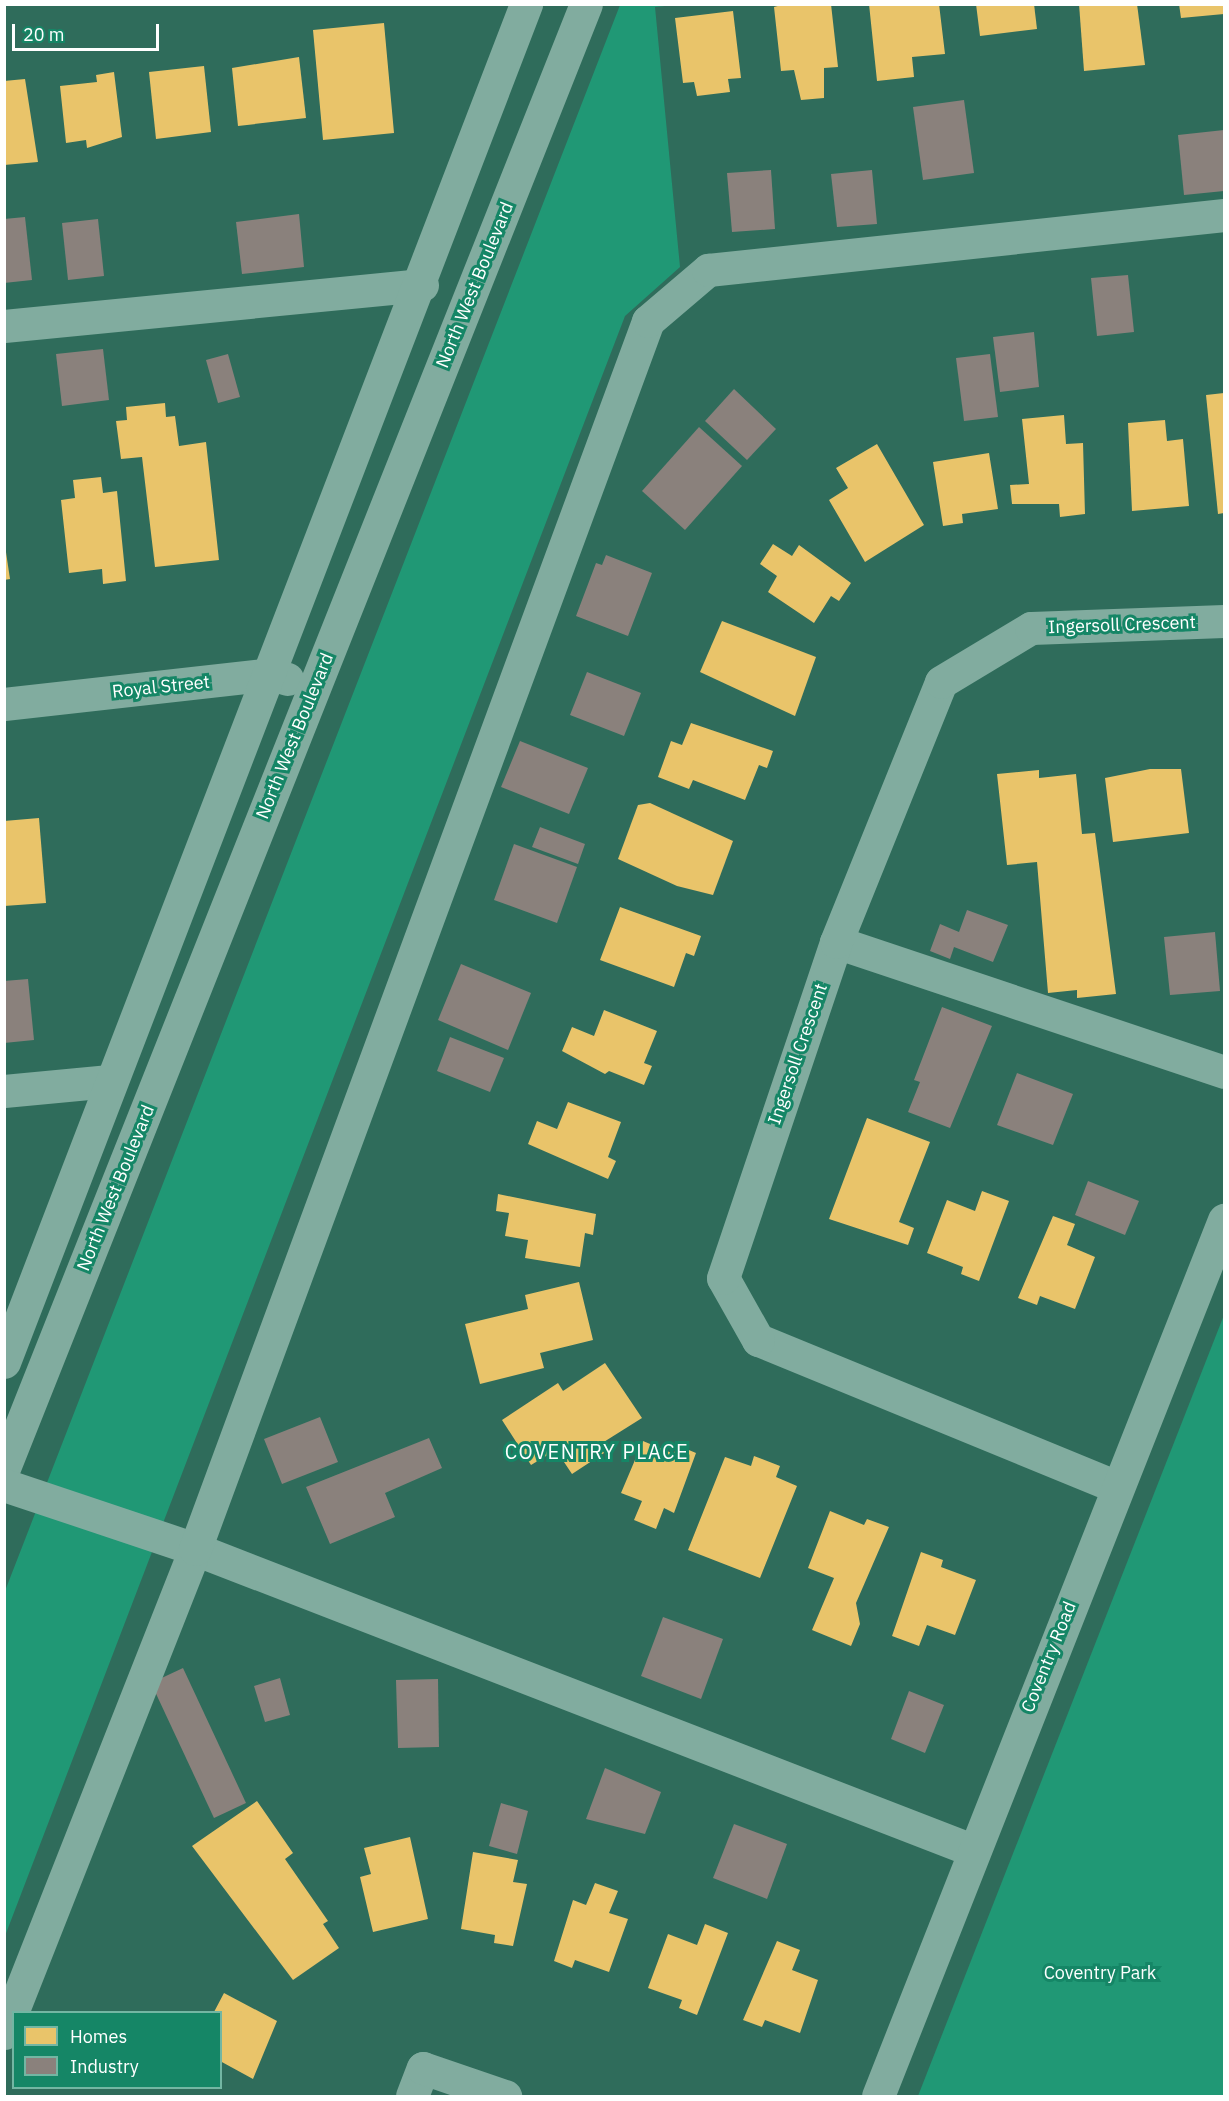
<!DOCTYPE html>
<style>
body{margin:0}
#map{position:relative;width:1229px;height:2101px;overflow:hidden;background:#2f6c5b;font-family:"IBM Plex Sans",sans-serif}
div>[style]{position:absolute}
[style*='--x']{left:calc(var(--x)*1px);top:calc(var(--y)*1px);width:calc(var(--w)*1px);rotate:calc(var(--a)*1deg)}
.green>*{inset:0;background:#209875}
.homes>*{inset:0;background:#e9c46a}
.industry>*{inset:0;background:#8a817c}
.minor>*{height:33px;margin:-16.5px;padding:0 16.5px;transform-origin:16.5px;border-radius:16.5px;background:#81ac9f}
span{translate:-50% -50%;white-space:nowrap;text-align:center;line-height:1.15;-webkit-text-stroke:6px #158666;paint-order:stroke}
.street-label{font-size:18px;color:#fff}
.park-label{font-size:18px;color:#fcfffe}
.neighbourhood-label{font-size:20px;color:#fff;letter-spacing:1.5px}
.frame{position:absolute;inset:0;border:6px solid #fff;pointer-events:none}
.legend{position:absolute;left:12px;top:2011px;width:210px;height:78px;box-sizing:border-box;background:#158666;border:2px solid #73b6a3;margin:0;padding:8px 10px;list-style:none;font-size:18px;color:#fff}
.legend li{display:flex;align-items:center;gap:12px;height:30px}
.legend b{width:30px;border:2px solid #73b6a3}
.scale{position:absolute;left:12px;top:24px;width:147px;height:27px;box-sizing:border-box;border:3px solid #fff;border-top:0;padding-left:8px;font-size:18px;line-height:21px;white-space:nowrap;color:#fff;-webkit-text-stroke:4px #158666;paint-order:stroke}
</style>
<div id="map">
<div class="green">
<div style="clip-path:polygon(620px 5px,675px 5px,655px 7px,680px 267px,625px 316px,5px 1936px,5px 1591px)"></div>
<div style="clip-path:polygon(1224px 1315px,1224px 2096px,918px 2096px)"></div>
</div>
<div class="homes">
<div style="clip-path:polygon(785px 4px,831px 4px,838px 67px,824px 68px,824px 98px,801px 100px,794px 70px,781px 71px,774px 7px)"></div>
<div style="clip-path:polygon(869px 4px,939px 4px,945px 54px,912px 57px,914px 77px,877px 81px)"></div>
<div style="clip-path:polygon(976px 4px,1034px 4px,1037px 29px,980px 36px)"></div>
<div style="clip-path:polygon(1079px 4px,1137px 4px,1145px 65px,1084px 71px)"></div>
<div style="clip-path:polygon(1179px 4px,1224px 4px,1224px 14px,1181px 18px)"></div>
<div style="clip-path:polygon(733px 11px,741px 78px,728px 79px,730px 92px,697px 96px,694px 82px,683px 83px,675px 18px)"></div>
<div style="clip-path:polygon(384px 23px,394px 133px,323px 140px,313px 30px)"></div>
<div style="clip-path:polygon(299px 57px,306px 118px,238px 126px,232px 68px)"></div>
<div style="clip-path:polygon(204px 66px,211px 132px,156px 139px,149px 72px)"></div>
<div style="clip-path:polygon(114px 72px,122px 137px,87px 148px,86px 140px,66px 143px,60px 86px,97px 82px,96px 75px)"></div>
<div style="clip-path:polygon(25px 79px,38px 162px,4px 165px,4px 81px)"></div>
<div style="clip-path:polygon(1224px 393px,1224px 513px,1218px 514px,1206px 395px)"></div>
<div style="clip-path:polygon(165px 403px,166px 417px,175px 416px,179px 446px,206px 442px,219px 560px,155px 567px,142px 457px,121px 459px,116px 421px,127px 420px,126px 407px)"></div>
<div style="clip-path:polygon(1064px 415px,1066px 444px,1083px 443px,1085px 514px,1060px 517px,1059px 504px,1012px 504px,1010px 485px,1029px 484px,1022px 419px)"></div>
<div style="clip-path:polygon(1165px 420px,1167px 441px,1183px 439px,1189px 506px,1132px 511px,1128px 423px)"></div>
<div style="clip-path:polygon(877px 444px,924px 525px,865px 562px,829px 500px,848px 488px,836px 468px)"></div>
<div style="clip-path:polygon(989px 453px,998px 509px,962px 514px,963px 523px,943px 526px,933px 462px)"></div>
<div style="clip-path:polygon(101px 477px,103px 493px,117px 491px,126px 581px,103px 584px,102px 569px,69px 573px,61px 500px,75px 498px,73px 480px)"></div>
<div style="clip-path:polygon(4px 539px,10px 579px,4px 580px)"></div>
<div style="clip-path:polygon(773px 544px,792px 556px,799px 545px,851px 583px,839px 601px,831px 596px,814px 623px,768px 592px,777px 576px,760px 564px)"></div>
<div style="clip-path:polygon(722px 621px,816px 657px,795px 716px,700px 672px)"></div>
<div style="clip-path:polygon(691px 723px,773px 751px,767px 768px,759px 765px,745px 800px,693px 780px,689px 789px,658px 777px,671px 741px,682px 745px)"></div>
<div style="clip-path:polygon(1150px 769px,1181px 769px,1189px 833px,1113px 842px,1105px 778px)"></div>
<div style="clip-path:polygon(1039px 770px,1039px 778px,1076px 774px,1082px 834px,1095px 833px,1116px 994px,1077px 998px,1077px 990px,1048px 993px,1037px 862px,1007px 865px,997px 774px)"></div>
<div style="clip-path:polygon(650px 803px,733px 841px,713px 895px,677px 886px,618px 859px,638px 805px)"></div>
<div style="clip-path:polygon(39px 818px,46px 903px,4px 906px,4px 821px)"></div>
<div style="clip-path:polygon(620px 907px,701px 936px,694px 956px,686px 953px,674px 987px,600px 960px)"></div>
<div style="clip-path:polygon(604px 1010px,657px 1031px,644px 1063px,652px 1066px,644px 1085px,609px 1071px,605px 1074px,562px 1051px,572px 1027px,594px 1036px)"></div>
<div style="clip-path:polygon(568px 1102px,621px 1122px,608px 1157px,616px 1161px,608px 1179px,528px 1144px,537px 1121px,557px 1129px)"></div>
<div style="clip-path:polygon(867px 1118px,930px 1142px,899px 1222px,914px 1228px,908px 1245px,829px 1219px)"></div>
<div style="clip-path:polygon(982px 1191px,1009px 1201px,979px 1281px,961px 1274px,963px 1267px,927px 1253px,947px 1200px,975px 1211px)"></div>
<div style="clip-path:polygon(498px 1194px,596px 1214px,593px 1235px,585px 1233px,580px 1267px,525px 1258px,528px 1240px,505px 1236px,509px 1213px,496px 1211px)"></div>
<div style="clip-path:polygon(1053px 1216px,1075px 1224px,1067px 1245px,1095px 1257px,1075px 1309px,1040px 1296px,1037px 1305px,1018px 1298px)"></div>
<div style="clip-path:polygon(579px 1282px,593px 1340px,540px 1353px,544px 1368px,480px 1384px,465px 1324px,528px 1309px,525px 1295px)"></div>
<div style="clip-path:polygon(605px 1363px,642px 1418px,599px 1445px,604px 1453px,572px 1474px,556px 1450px,531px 1465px,502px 1420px,558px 1383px,563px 1391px)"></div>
<div style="clip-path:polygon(643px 1441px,674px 1454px,677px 1445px,696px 1453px,674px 1513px,664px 1508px,656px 1529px,634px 1520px,642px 1501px,621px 1493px)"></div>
<div style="clip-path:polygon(754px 1456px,780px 1466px,776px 1477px,797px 1486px,760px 1578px,688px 1550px,725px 1457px,751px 1466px)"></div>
<div style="clip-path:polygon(830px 1511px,864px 1525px,867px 1519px,889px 1527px,856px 1603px,860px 1624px,851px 1646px,812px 1630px,834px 1578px,808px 1568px)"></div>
<div style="clip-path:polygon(921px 1552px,943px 1560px,941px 1567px,976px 1580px,955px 1635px,927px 1625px,919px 1646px,892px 1636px)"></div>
<div style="clip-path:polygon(257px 1801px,293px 1853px,285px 1859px,328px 1921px,323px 1924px,339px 1948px,293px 1980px,192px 1846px)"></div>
<div style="clip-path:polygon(410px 1837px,428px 1919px,373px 1932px,360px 1877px,371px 1874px,364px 1848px)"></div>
<div style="clip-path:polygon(473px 1852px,518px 1860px,513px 1882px,527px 1884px,513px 1946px,494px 1943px,495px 1935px,461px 1929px)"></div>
<div style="clip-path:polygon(595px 1883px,618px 1891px,609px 1913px,628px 1919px,609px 1972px,575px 1960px,572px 1968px,554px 1961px,573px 1900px,586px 1905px)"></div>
<div style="clip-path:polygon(705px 1924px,728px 1933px,697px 2015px,679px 2008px,682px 2000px,648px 1988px,668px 1934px,697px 1945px)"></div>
<div style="clip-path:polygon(777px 1941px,800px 1950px,792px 1970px,818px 1980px,800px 2033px,765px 2020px,762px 2027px,743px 2020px)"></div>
<div style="clip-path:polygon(224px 1993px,277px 2021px,253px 2079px,220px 2061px,220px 2012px,214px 2012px)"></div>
</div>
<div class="industry">
<div style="clip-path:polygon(964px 100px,974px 173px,923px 180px,913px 107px)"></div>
<div style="clip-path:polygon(1224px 130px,1224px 191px,1184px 195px,1178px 135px)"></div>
<div style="clip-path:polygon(771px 170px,775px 229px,732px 232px,727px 173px)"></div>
<div style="clip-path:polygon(872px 170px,877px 224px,837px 227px,831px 174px)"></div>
<div style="clip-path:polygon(299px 214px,304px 267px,242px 274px,236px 222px)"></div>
<div style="clip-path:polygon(25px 217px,32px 280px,4px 283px,4px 219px)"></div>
<div style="clip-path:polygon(98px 219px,104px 276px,68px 280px,62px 223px)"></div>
<div style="clip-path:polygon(1128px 275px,1134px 332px,1097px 336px,1091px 278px)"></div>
<div style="clip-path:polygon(1034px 332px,1039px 387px,1000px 392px,993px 337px)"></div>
<div style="clip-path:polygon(103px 349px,109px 400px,62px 406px,56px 354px)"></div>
<div style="clip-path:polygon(228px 354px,240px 397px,218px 403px,206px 360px)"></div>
<div style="clip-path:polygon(990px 354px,998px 417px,964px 421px,956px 358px)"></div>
<div style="clip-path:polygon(734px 389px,776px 429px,747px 460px,705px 421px)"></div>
<div style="clip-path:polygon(699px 427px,742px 466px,685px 530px,642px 491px)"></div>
<div style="clip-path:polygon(606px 555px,652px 573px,628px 636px,576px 616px,596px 563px,602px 565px)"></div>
<div style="clip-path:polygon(587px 672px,641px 693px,624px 736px,570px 715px)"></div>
<div style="clip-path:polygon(520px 741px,588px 768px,569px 814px,501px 787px)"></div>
<div style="clip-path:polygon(540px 827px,585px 844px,578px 864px,532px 847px)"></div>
<div style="clip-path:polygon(514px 844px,577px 867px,557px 923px,494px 900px)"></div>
<div style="clip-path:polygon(967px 910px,1008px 925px,993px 962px,954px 947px,950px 959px,930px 951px,940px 924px,959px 932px)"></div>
<div style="clip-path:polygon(1215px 932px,1220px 991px,1170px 995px,1164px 937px)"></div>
<div style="clip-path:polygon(461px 964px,531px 993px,508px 1050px,438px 1020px)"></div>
<div style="clip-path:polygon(28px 979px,34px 1040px,4px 1043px,4px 981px)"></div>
<div style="clip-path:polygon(942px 1007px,992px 1026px,950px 1128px,908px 1112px,920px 1082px,914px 1080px)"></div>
<div style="clip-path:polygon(450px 1037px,504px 1058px,490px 1092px,437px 1071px)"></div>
<div style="clip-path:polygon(1017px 1073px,1073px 1094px,1053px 1145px,997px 1125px)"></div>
<div style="clip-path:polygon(1088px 1181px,1139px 1201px,1125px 1235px,1075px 1215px)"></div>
<div style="clip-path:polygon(320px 1417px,338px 1462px,282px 1484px,264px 1439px)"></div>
<div style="clip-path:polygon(429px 1438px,442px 1468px,385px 1493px,395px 1517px,330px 1544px,306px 1487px)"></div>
<div style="clip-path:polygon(663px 1617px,723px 1639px,701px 1699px,641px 1676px)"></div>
<div style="clip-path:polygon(183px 1668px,246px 1803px,214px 1818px,151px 1683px)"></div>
<div style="clip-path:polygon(280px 1678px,290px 1715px,265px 1722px,254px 1686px)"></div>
<div style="clip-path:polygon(438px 1679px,439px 1747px,398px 1748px,396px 1680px)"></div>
<div style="clip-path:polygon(909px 1691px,944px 1705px,925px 1753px,891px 1739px)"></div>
<div style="clip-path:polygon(605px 1768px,661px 1792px,645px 1834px,586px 1819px)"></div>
<div style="clip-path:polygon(501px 1803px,528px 1811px,517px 1854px,489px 1846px)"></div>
<div style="clip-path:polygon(734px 1824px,787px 1844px,767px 1899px,713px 1878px)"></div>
</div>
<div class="minor">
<div style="--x:4;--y:326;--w:420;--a:-5.6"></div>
<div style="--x:4;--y:704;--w:268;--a:-6.4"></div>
<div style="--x:270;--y:674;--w:18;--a:16"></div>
<div style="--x:836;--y:942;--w:409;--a:18.5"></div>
<div style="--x:4;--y:1091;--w:106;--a:-5.4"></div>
<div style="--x:4;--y:1362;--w:1455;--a:-68.97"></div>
<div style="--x:4;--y:1468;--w:1575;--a:-68.32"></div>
<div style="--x:4;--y:1485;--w:201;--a:18.5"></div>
<div style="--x:195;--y:1549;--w:833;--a:21.18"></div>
<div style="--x:1117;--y:1487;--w:388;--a:-157.7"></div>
<div style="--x:758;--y:1340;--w:71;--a:-119.4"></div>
<div style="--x:723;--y:1278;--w:354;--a:-71.4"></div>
<div style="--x:836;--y:942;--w:280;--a:-68"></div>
<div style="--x:941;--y:682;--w:105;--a:-31"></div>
<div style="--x:1031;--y:628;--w:193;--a:-2.1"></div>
<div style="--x:4;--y:2033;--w:520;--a:-68.46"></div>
<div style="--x:195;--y:1549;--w:1309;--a:-69.75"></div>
<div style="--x:648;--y:321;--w:79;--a:-40.4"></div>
<div style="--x:708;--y:270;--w:519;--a:-6.08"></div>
<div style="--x:412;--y:2096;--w:30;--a:-69"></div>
<div style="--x:423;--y:2068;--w:87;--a:18.9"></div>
<div style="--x:878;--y:2096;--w:942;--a:-68.45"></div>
</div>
<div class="street-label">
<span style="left:475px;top:285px;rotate:-68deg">North West Boulevard</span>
<span style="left:1122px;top:625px;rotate:-2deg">Ingersoll Crescent</span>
<span style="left:161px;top:687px;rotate:-6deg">Royal Street</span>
<span style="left:295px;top:736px;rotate:-68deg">North West Boulevard</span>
<span style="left:798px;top:1054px;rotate:-71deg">Ingersoll Crescent</span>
<span style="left:116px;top:1188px;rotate:-68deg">North West Boulevard</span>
<span style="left:1049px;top:1657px;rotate:-68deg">Coventry Road</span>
</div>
<div class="park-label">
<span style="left:1100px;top:1973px">Coventry Park</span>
</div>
<div class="neighbourhood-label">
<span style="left:597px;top:1451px">COVENTRY PLACE</span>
</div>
<div class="frame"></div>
<ul class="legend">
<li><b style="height:16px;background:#e9c46a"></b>Homes</li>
<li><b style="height:16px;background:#8a817c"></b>Industry</li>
</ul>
<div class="scale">20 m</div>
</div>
